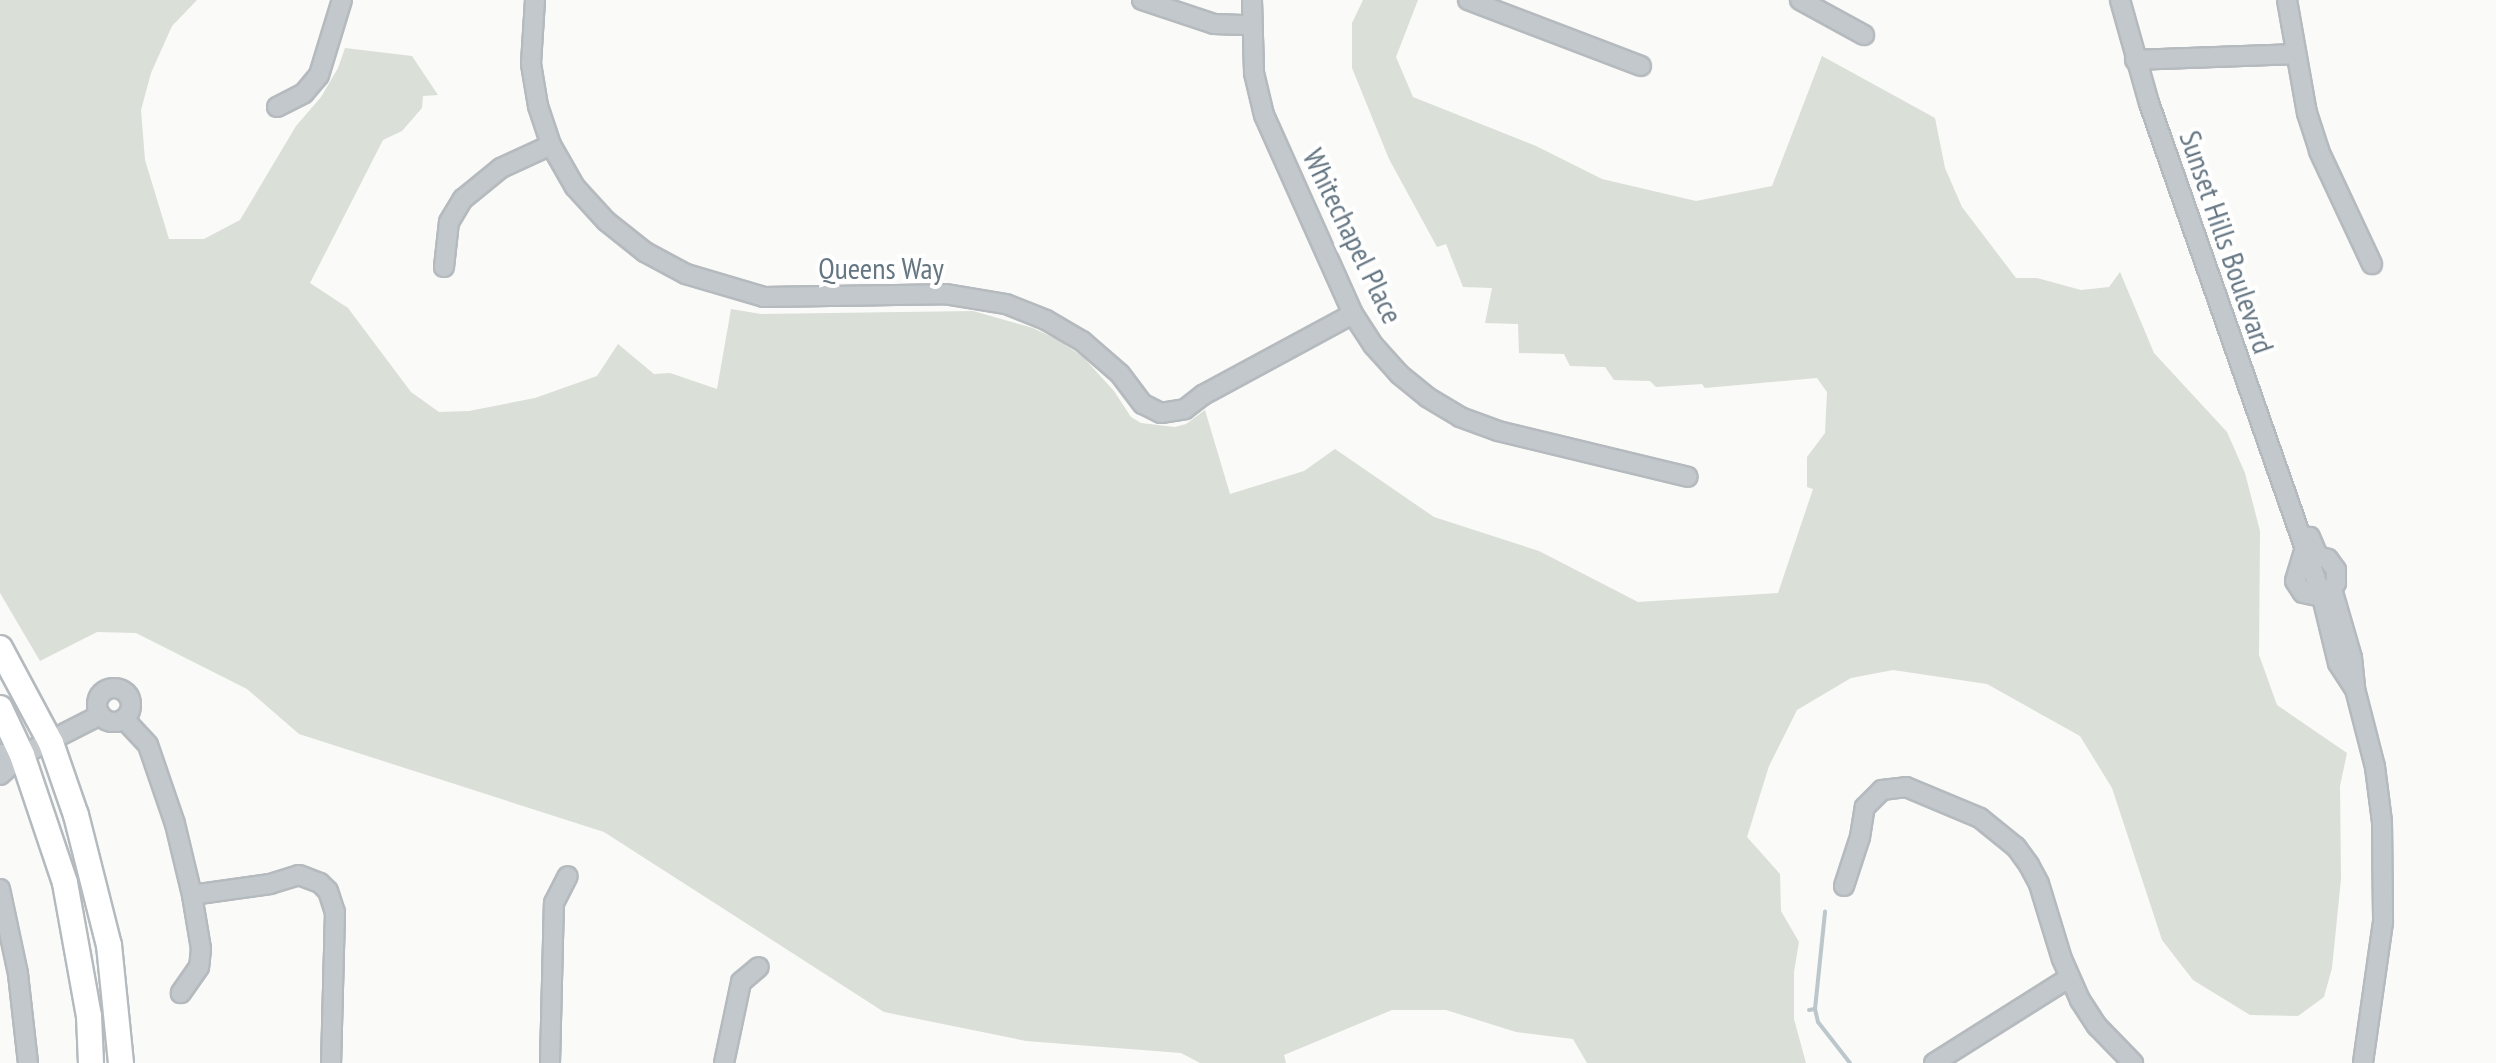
<!DOCTYPE html>
<style>
body{margin:0}
#map{position:relative;width:2496px;height:1063px;overflow:hidden;background:#fafaf8;font-family:"PT Sans Narrow",sans-serif}
div>[style]{position:absolute}
[style*='--x']{left:calc(var(--x)*1px);top:calc(var(--y)*1px);width:calc(var(--w)*1px);rotate:calc(var(--a)*1deg)}
.green>*{inset:0;background:#dadfd7}
.stream>*{height:4px;margin:-2px;padding:0 2px;transform-origin:2px;border-radius:2px;background:#bbc7cb}
.roads{filter:drop-shadow(2px 0 #b5babe) drop-shadow(-2px 0 #b5babe) drop-shadow(0 2px #b5babe) drop-shadow(0 -2px #b5babe)}
.minor>*{height:18px;margin:-9px;padding:0 9px;transform-origin:9px;border-radius:9px;background:#c3c8cc}
.minor>.ring{margin:-9px;padding:0;box-sizing:content-box;background:none;border:18px solid #c3c8cc;border-radius:50%}
.major>*{height:24px;margin:-12px;padding:0 12px;transform-origin:12px;border-radius:12px;background:#fff}
span{translate:-50% -50%;white-space:nowrap;text-align:center;line-height:1.15;-webkit-text-stroke:8px #fff;paint-order:stroke}
.street-label{font-size:30px;color:#657683}
</style>
<div id="map">
<div class="green">
<div style="clip-path:polygon(0 0,197px 0,172px 26px,151px 73px,141px 110px,145px 160px,169px 239px,204px 239px,240px 220px,296px 126px,321px 97px,338px 68px,345px 48px,412px 56px,438px 95px,423px 96px,422px 108px,402px 131px,383px 140px,310px 283px,348px 308px,411px 392px,439px 412px,469px 411px,535px 398px,597px 376px,618px 344px,654px 374px,670px 373px,717px 389px,731px 309px,761px 314px,973px 311px,1033px 328px,1058px 340px,1083px 357px,1114px 391px,1131px 417px,1141px 423px,1175px 427px,1186px 424px,1205px 410px,1230px 494px,1304px 471px,1335px 449px,1434px 517px,1539px 551px,1638px 602px,1778px 593px,1813px 489px,1807px 487px,1807px 457px,1825px 433px,1827px 392px,1817px 378px,1705px 388px,1702px 384px,1656px 387px,1650px 381px,1614px 380px,1605px 367px,1570px 366px,1564px 354px,1519px 353px,1518px 324px,1485px 323px,1492px 288px,1463px 287px,1446px 244px,1437px 247px,1389px 159px,1352px 68px,1352px 23px,1363px 0,1418px 0,1396px 57px,1413px 97px,1536px 146px,1602px 179px,1696px 201px,1772px 186px,1822px 56px,1935px 118px,1945px 168px,1962px 207px,2016px 278px,2037px 278px,2081px 290px,2109px 287px,2120px 272px,2154px 353px,2227px 432px,2245px 473px,2260px 531px,2259px 655px,2277px 705px,2347px 753px,2340px 786px,2341px 879px,2332px 968px,2324px 997px,2298px 1016px,2250px 1015px,2193px 980px,2162px 940px,2112px 788px,2080px 736px,1987px 684px,1893px 670px,1851px 678px,1797px 710px,1769px 766px,1747px 837px,1780px 874px,1781px 911px,1799px 942px,1794px 972px,1794px 1019px,1806px 1063px,1587px 1063px,1573px 1039px,1516px 1032px,1446px 1010px,1392px 1010px,1284px 1055px,1286px 1063px,1200px 1063px,1181px 1053px,1026px 1041px,884px 1012px,604px 832px,299px 734px,247px 689px,136px 633px,97px 632px,40px 661px,0 593px)"></div>
</div>
<div class="stream">
<div style="--x:1815;--y:1009;--w:98;--a:-84.1"></div>
<div style="--x:1809;--y:1010;--w:6;--a:-9"></div>
<div style="--x:1815;--y:1009;--w:13;--a:77"></div>
<div style="--x:1818;--y:1022;--w:52;--a:52"></div>
</div>
<div class="roads">
<div class="minor">
<div style="--x:535;--y:0;--w:64;--a:93.6"></div>
<div style="--x:531;--y:64;--w:43;--a:80.5"></div>
<div style="--x:538;--y:106;--w:41;--a:71.6"></div>
<div style="--x:551;--y:145;--w:48;--a:60.3"></div>
<div style="--x:575;--y:187;--w:46;--a:47.6"></div>
<div style="--x:606;--y:221;--w:50;--a:38.5"></div>
<div style="--x:645;--y:252;--w:47;--a:28.2"></div>
<div style="--x:686;--y:274;--w:81;--a:16.4"></div>
<div style="--x:764;--y:297;--w:181;--a:-0.9"></div>
<div style="--x:945;--y:294;--w:62;--a:9.3"></div>
<div style="--x:1006;--y:304;--w:43;--a:21.8"></div>
<div style="--x:1046;--y:320;--w:42;--a:30.3"></div>
<div style="--x:1082;--y:341;--w:50;--a:41"></div>
<div style="--x:1120;--y:374;--w:38;--a:53"></div>
<div style="--x:1143;--y:404;--w:20;--a:27"></div>
<div style="--x:1161;--y:413;--w:24;--a:-9"></div>
<div style="--x:1185;--y:409;--w:23;--a:-38"></div>
<div style="--x:1203;--y:395;--w:170;--a:-28.4"></div>
<div style="--x:1142;--y:0;--w:76;--a:18.4"></div>
<div style="--x:1214;--y:24;--w:36;--a:2"></div>
<div style="--x:1252;--y:0;--w:73;--a:88.4"></div>
<div style="--x:1254;--y:73;--w:43;--a:76.6"></div>
<div style="--x:1264;--y:115;--w:218;--a:65.9"></div>
<div style="--x:1353;--y:314;--w:38;--a:57"></div>
<div style="--x:1374;--y:346;--w:38;--a:48"></div>
<div style="--x:1399;--y:374;--w:36;--a:39"></div>
<div style="--x:1427;--y:397;--w:39;--a:31"></div>
<div style="--x:1460;--y:417;--w:40;--a:20.2"></div>
<div style="--x:1498;--y:431;--w:195;--a:13.6"></div>
<div style="--x:1468;--y:0;--w:185;--a:20.9"></div>
<div style="--x:1800;--y:0;--w:73;--a:28.7"></div>
<div style="--x:2120;--y:0;--w:107;--a:74.3"></div>
<div style="--x:2149;--y:103;--w:523;--a:70.7"></div>
<div style="--x:2322;--y:597;--w:68;--a:76.4"></div>
<div style="--x:2338;--y:663;--w:31;--a:57"></div>
<div style="--x:2287;--y:0;--w:115;--a:80"></div>
<div style="--x:2307;--y:113;--w:40;--a:72"></div>
<div style="--x:2319;--y:151;--w:125;--a:64.9"></div>
<div style="--x:2135;--y:60;--w:161;--a:-2.1"></div>
<div style="--x:277;--y:107;--w:30;--a:-27"></div>
<div style="--x:304;--y:93;--w:23;--a:-50"></div>
<div style="--x:319;--y:75;--w:78;--a:-73"></div>
<div style="--x:444;--y:267;--w:45;--a:-83.7"></div>
<div style="--x:449;--y:222;--w:27;--a:-59"></div>
<div style="--x:463;--y:199;--w:49;--a:-39.2"></div>
<div style="--x:501;--y:168;--w:55;--a:-24.7"></div>
<div style="--x:2305;--y:548;--w:34;--a:107"></div>
<div style="--x:2295;--y:581;--w:14;--a:56"></div>
<div style="--x:2303;--y:593;--w:19;--a:12"></div>
<div style="--x:2322;--y:597;--w:20;--a:-45"></div>
<div style="--x:2336;--y:583;--w:13;--a:-90"></div>
<div style="--x:2336;--y:570;--w:14;--a:-126"></div>
<div style="--x:2328;--y:559;--w:10;--a:-163"></div>
<div style="--x:2318;--y:556;--w:21;--a:-113"></div>
<div style="--x:2332;--y:589;--w:72;--a:73.8"></div>
<div style="--x:2352;--y:658;--w:31;--a:84"></div>
<div style="--x:2355;--y:689;--w:81;--a:75.6"></div>
<div style="--x:2375;--y:767;--w:55;--a:82.7"></div>
<div style="--x:2382;--y:822;--w:100;--a:89.4"></div>
<div style="--x:2383;--y:922;--w:142;--a:98.1"></div>
<div class="ring" style="left:97px;top:688px;width:16px;height:16px"></div>
<div style="--x:124;--y:719;--w:35;--a:47"></div>
<div style="--x:148;--y:745;--w:83;--a:71.1"></div>
<div style="--x:175;--y:824;--w:73;--a:76.5"></div>
<div style="--x:192;--y:895;--w:55;--a:80.5"></div>
<div style="--x:201;--y:949;--w:18;--a:96"></div>
<div style="--x:199;--y:967;--w:32;--a:125"></div>
<div style="--x:0;--y:754;--w:22;--a:3"></div>
<div style="--x:22;--y:755;--w:88;--a:-27.1"></div>
<div style="--x:0;--y:775;--w:30;--a:-42"></div>
<div style="--x:1844;--y:886;--w:52;--a:-71.9"></div>
<div style="--x:1860;--y:837;--w:30;--a:-81"></div>
<div style="--x:1865;--y:807;--w:24;--a:-45"></div>
<div style="--x:1882;--y:790;--w:24;--a:-7"></div>
<div style="--x:1906;--y:787;--w:80;--a:22.7"></div>
<div style="--x:1980;--y:818;--w:46;--a:38.9"></div>
<div style="--x:2016;--y:847;--w:22;--a:54"></div>
<div style="--x:2029;--y:865;--w:21;--a:62"></div>
<div style="--x:2039;--y:884;--w:78;--a:73"></div>
<div style="--x:2062;--y:959;--w:45;--a:66.3"></div>
<div style="--x:2080;--y:1000;--w:31;--a:57"></div>
<div style="--x:2097;--y:1026;--w:52;--a:45.8"></div>
<div style="--x:0;--y:889;--w:87;--a:78"></div>
<div style="--x:18;--y:974;--w:90;--a:83.6"></div>
<div style="--x:192;--y:895;--w:79;--a:-8"></div>
<div style="--x:270;--y:884;--w:30;--a:-17"></div>
<div style="--x:299;--y:875;--w:22;--a:21"></div>
<div style="--x:320;--y:883;--w:11;--a:45"></div>
<div style="--x:328;--y:891;--w:22;--a:72"></div>
<div style="--x:335;--y:912;--w:151;--a:91.5"></div>
<div style="--x:550;--y:1063;--w:160;--a:-88.6"></div>
<div style="--x:554;--y:903;--w:30;--a:-63"></div>
<div style="--x:724;--y:1063;--w:83;--a:-78.1"></div>
<div style="--x:741;--y:982;--w:23;--a:-40"></div>
<div style="--x:1934;--y:1063;--w:160;--a:-32.2"></div>
</div>
<div class="major">
<div style="--x:0;--y:648;--w:108;--a:61.8"></div>
<div style="--x:51;--y:743;--w:76;--a:70.9"></div>
<div style="--x:76;--y:815;--w:134;--a:75.8"></div>
<div style="--x:109;--y:945;--w:119;--a:84.2"></div>
<div style="--x:0;--y:708;--w:52;--a:64.9"></div>
<div style="--x:22;--y:755;--w:135;--a:71.4"></div>
<div style="--x:65;--y:883;--w:135;--a:79.8"></div>
<div style="--x:89;--y:1016;--w:47;--a:87.6"></div>
</div>
</div>
<div class="street-label">
<span style="left:1353px;top:236px;rotate:64deg">Whitechapel Place</span>
<span style="left:2227px;top:242px;rotate:71deg">Sunset Hills Boulevard</span>
<span style="left:881px;top:268px">Queens Way</span>
</div>
</div>
